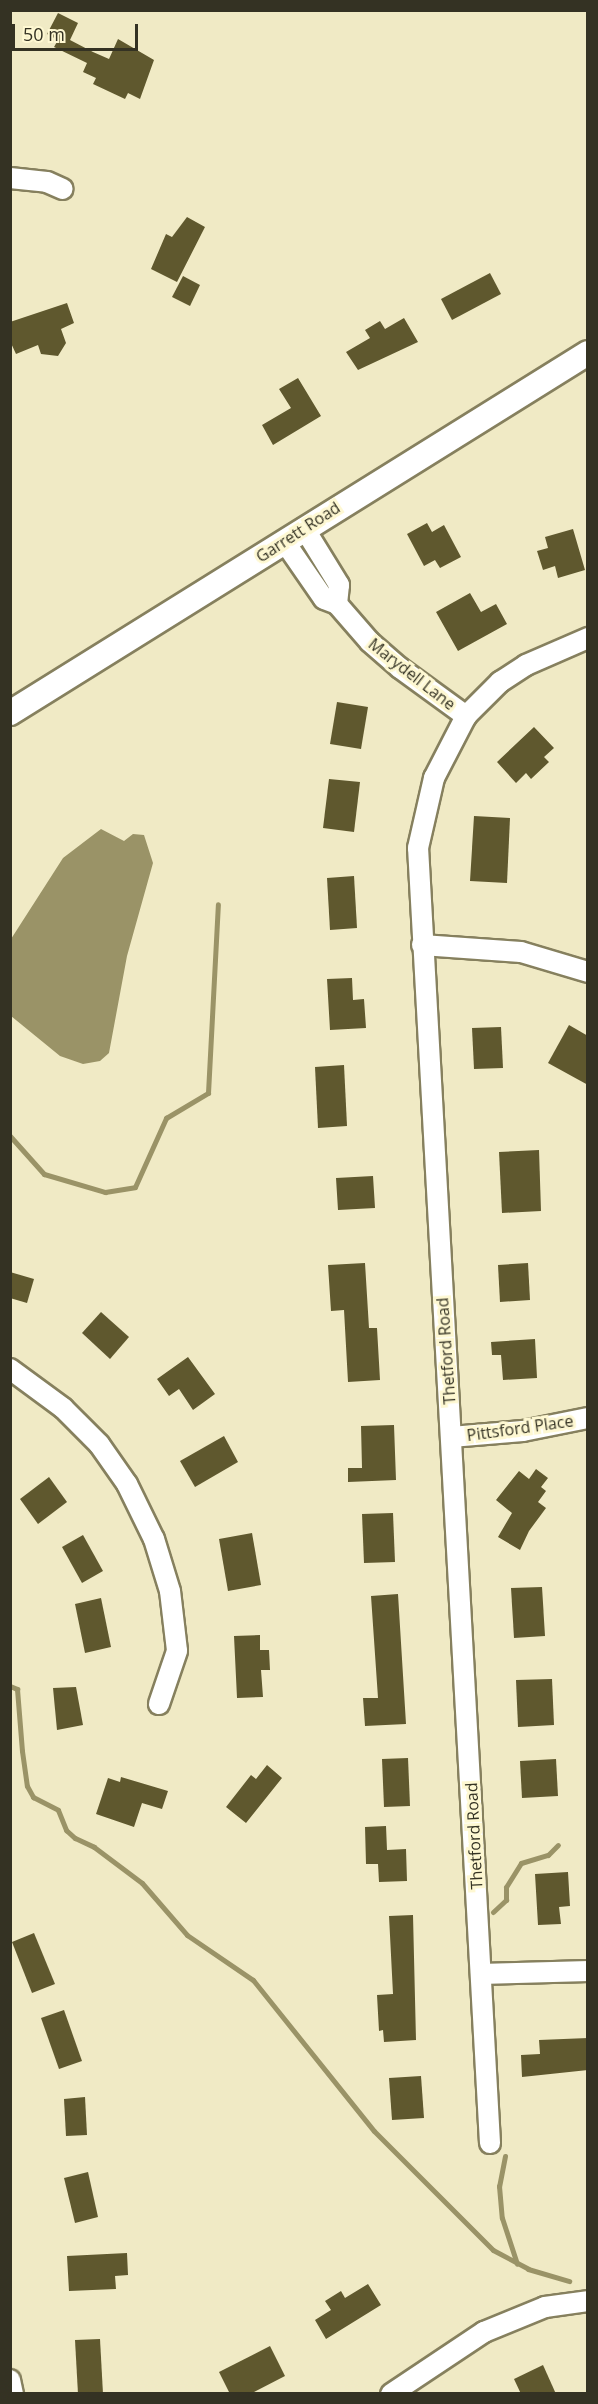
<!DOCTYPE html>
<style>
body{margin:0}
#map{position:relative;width:598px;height:2404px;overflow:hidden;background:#f0eac5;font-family:"Open Sans",sans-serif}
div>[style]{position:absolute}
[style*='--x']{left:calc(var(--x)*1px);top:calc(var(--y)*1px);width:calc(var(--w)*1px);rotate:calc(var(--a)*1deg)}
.water>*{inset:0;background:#9a9367}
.stream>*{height:5px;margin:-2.5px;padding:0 2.5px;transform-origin:2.5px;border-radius:2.5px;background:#9a9367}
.building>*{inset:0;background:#5f582e}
.roads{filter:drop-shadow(2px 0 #86805e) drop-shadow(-2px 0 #86805e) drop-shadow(0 2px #86805e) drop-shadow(0 -2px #86805e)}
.minor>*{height:20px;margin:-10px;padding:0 10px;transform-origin:10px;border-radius:10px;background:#fff}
.tertiary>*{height:24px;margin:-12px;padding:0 12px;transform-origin:12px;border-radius:12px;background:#fff}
span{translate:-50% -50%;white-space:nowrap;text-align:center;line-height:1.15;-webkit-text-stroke:6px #fef8d2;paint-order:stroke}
.street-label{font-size:16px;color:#343223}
.frame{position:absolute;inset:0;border:12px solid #343223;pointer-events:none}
.scale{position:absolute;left:12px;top:24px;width:126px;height:27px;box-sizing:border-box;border:3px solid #343223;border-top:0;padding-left:8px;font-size:18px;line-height:21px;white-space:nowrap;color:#343223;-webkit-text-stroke:4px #fef8d2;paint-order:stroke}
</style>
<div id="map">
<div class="water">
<div style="clip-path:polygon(101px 829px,124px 841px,133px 834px,144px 835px,153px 863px,127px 956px,109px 1053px,100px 1061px,83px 1064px,60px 1056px,11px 1016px,11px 939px,63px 858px)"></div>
</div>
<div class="stream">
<div style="--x:10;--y:1136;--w:51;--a:48.2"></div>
<div style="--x:44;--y:1174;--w:64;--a:16.4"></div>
<div style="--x:105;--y:1192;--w:30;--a:-9"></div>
<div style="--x:135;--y:1187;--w:76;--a:-65.8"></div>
<div style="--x:166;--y:1118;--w:49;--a:-30.8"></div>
<div style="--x:208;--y:1093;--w:189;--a:-87"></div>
<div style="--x:10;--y:1686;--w:8;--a:23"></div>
<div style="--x:17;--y:1689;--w:62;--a:85.4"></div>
<div style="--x:22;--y:1751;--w:35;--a:82"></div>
<div style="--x:27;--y:1786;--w:13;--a:61"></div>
<div style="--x:33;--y:1797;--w:28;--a:27"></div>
<div style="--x:58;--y:1810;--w:22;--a:68"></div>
<div style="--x:66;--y:1830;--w:12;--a:42"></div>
<div style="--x:75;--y:1838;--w:21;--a:25"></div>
<div style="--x:94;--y:1847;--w:60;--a:36.9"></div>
<div style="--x:142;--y:1883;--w:69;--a:49.1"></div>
<div style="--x:187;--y:1935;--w:80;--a:34.3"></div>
<div style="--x:253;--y:1980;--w:193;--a:51.3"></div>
<div style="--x:374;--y:2131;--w:168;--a:45"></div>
<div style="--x:493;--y:2250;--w:40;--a:28"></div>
<div style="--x:528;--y:2269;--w:43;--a:16.3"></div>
<div style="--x:493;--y:1912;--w:18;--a:-43"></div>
<div style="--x:506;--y:1900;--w:13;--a:-90"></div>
<div style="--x:506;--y:1887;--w:28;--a:-58"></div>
<div style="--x:521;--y:1863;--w:28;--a:-17"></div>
<div style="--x:548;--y:1855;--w:14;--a:-45"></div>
<div style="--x:505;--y:2156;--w:31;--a:101"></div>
<div style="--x:499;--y:2186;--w:32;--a:85"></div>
<div style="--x:502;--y:2218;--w:48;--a:71.9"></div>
</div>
<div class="building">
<div style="clip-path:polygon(58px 13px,78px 23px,70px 40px,93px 52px,109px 59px,118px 39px,154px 60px,140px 99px,128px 93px,125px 99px,93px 84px,96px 78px,83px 72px,87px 63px,54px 47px,58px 40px,47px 34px)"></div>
<div style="clip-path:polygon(187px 217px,205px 227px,177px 282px,151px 269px,166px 234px,172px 237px)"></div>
<div style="clip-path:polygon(490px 273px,501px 294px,452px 320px,441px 299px)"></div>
<div style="clip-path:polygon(183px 276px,200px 285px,190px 306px,172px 297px)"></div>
<div style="clip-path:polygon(67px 303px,74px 323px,61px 329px,66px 343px,58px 356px,41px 354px,38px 345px,16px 354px,10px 341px,10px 322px)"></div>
<div style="clip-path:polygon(404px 318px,418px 342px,358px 370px,346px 352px,370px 338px,365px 330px,380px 321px,385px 329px)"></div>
<div style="clip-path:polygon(298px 378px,321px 416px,273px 445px,262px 425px,291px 408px,279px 389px)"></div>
<div style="clip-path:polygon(427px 523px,432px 532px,444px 525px,461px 557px,440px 568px,435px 560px,424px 566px,407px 534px)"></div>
<div style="clip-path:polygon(573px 529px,585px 570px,558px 578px,555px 566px,543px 570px,537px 551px,548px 548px,545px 537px)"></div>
<div style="clip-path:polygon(470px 593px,481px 612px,496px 604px,507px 624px,458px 651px,436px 612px)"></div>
<div style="clip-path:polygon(337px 702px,368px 707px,361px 749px,330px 744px)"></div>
<div style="clip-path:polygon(534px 727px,554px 748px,544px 757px,549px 762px,531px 779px,526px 773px,516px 783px,497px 762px)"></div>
<div style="clip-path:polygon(329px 779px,360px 782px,354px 832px,323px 828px)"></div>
<div style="clip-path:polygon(474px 816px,510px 818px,507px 883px,470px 881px)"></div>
<div style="clip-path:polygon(354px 876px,357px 928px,330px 930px,327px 878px)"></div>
<div style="clip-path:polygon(352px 978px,353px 1000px,364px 999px,366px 1028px,330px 1030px,327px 979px)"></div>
<div style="clip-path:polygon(569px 1025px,588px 1036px,588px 1085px,548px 1063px)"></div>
<div style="clip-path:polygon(501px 1027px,503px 1068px,474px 1069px,472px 1028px)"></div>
<div style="clip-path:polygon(344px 1065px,347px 1126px,318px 1128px,315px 1067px)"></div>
<div style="clip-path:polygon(539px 1150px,541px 1211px,502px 1213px,499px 1152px)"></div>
<div style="clip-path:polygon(373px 1176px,375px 1208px,338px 1210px,336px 1178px)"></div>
<div style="clip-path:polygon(365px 1263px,369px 1328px,377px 1328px,380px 1380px,348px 1382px,344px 1310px,331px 1311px,328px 1265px)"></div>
<div style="clip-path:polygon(528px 1263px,530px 1300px,500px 1302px,498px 1265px)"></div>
<div style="clip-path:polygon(10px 1272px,34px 1279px,27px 1303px,10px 1298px)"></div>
<div style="clip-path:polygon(101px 1312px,129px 1337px,110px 1359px,82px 1333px)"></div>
<div style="clip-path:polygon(535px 1339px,537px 1378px,503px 1380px,501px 1355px,492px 1355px,491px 1342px)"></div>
<div style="clip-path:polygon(188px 1357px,215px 1394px,193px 1410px,179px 1389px,169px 1396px,157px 1379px)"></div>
<div style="clip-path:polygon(394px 1425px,396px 1480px,348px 1482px,348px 1468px,362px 1468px,361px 1426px)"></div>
<div style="clip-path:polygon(224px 1436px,238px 1462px,195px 1487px,180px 1461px)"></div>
<div style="clip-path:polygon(536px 1469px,548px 1478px,541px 1487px,546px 1491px,538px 1502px,546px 1508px,529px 1531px,520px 1550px,498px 1537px,512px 1513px,496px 1500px,519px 1471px,529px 1479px)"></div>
<div style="clip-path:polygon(49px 1477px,67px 1502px,38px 1524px,20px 1499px)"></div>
<div style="clip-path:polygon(393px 1513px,395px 1562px,364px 1563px,362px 1514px)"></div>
<div style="clip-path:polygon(252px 1533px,261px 1585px,228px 1591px,219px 1539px)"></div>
<div style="clip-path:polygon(83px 1535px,103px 1571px,82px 1583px,62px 1547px)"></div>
<div style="clip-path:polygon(542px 1587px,545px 1636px,514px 1638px,511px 1588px)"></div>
<div style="clip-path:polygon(398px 1594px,406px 1724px,365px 1726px,363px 1698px,378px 1698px,371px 1596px)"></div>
<div style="clip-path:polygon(101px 1598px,111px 1647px,85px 1653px,75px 1604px)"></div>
<div style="clip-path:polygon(260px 1635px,260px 1650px,269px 1650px,270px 1670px,261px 1670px,263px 1697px,237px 1698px,234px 1636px)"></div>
<div style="clip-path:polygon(552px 1679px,554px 1725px,518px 1727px,516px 1680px)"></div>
<div style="clip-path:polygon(76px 1687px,83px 1725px,57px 1730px,53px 1688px)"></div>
<div style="clip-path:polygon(408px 1758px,410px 1806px,384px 1807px,382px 1759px)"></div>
<div style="clip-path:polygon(556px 1759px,558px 1796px,522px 1798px,520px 1761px)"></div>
<div style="clip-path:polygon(267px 1765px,282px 1778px,246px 1823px,226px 1807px,251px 1775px,256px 1779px)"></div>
<div style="clip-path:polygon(121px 1777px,168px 1791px,162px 1809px,142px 1803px,134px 1827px,96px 1814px,108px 1778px,120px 1782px)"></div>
<div style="clip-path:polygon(386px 1826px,387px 1850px,406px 1849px,407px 1881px,379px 1882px,378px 1864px,366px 1864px,365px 1827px)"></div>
<div style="clip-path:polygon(568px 1872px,570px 1906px,559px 1907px,561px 1924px,538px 1925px,535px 1874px)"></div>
<div style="clip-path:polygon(413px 1915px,416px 2040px,384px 2042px,383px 2030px,379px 2031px,377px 1995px,393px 1994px,389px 1916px)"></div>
<div style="clip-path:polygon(34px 1933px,55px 1984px,32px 1993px,12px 1942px)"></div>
<div style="clip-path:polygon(64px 2010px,82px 2061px,59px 2069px,41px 2018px)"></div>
<div style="clip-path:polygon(588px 2038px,588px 2070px,522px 2077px,521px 2055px,540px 2054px,539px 2040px)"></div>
<div style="clip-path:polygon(421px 2076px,424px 2118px,392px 2120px,389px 2078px)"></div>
<div style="clip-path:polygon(85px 2097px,87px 2135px,66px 2136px,64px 2099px)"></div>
<div style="clip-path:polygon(88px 2172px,98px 2217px,75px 2223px,64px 2178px)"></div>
<div style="clip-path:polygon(127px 2253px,128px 2275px,115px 2276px,116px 2289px,69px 2291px,67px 2256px)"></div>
<div style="clip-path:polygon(368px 2284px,381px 2305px,326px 2339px,315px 2320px,331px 2310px,325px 2301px,341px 2291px,345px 2298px)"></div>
<div style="clip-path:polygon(100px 2339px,103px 2394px,78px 2394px,75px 2340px)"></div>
<div style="clip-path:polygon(270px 2346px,285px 2376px,250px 2394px,230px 2394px,219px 2372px)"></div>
<div style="clip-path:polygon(543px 2365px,556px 2394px,521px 2394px,514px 2379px)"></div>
</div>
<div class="roads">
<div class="minor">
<div style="--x:10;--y:178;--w:37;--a:6"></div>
<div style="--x:47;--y:182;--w:17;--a:24"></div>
<div style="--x:304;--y:528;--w:67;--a:58.4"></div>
<div style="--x:339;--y:585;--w:19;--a:96"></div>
<div style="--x:284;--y:541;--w:70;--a:55.4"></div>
<div style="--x:324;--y:599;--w:14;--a:21"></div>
<div style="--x:337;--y:604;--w:50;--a:49"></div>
<div style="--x:370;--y:642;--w:40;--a:41"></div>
<div style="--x:400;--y:668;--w:82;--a:36"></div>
<div style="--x:422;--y:945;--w:99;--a:4"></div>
<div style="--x:521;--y:952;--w:70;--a:16.6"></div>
<div style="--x:10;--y:1369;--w:66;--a:36.3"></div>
<div style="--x:63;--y:1408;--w:51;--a:45"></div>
<div style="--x:99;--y:1444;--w:49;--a:55"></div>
<div style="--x:127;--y:1484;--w:61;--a:63.9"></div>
<div style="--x:154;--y:1539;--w:54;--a:72.9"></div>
<div style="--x:170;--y:1591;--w:60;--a:83.3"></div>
<div style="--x:177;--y:1651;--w:56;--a:108.8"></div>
<div style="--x:451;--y:1437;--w:72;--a:-4.8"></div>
<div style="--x:523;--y:1431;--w:66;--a:-11.3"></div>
<div style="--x:481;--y:1974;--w:107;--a:-1.6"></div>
<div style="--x:490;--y:2143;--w:1297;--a:-93.18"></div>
<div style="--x:418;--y:848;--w:72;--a:-77.1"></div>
<div style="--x:434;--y:778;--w:70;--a:-62.7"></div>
<div style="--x:466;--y:716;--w:48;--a:-45"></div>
<div style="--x:500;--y:682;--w:31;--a:-33"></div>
<div style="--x:526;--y:665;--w:68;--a:-23.5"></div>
<div style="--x:10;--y:2380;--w:14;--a:78"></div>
<div style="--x:391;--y:2394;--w:112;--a:-33.7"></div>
<div style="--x:484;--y:2332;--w:66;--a:-22.3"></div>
<div style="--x:545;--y:2307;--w:43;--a:-7.9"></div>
</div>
<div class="tertiary">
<div style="--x:10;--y:713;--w:681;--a:-31.92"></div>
</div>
</div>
<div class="street-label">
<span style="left:298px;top:532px;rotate:-33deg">Garrett Road</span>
<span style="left:412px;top:674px;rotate:38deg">Marydell Lane</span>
<span style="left:446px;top:1351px;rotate:-94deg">Thetford Road</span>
<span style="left:520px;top:1428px;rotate:-8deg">Pittsford Place</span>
<span style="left:474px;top:1836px;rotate:-93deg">Thetford Road</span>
</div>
<div class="frame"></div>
<div class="scale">50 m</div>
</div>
